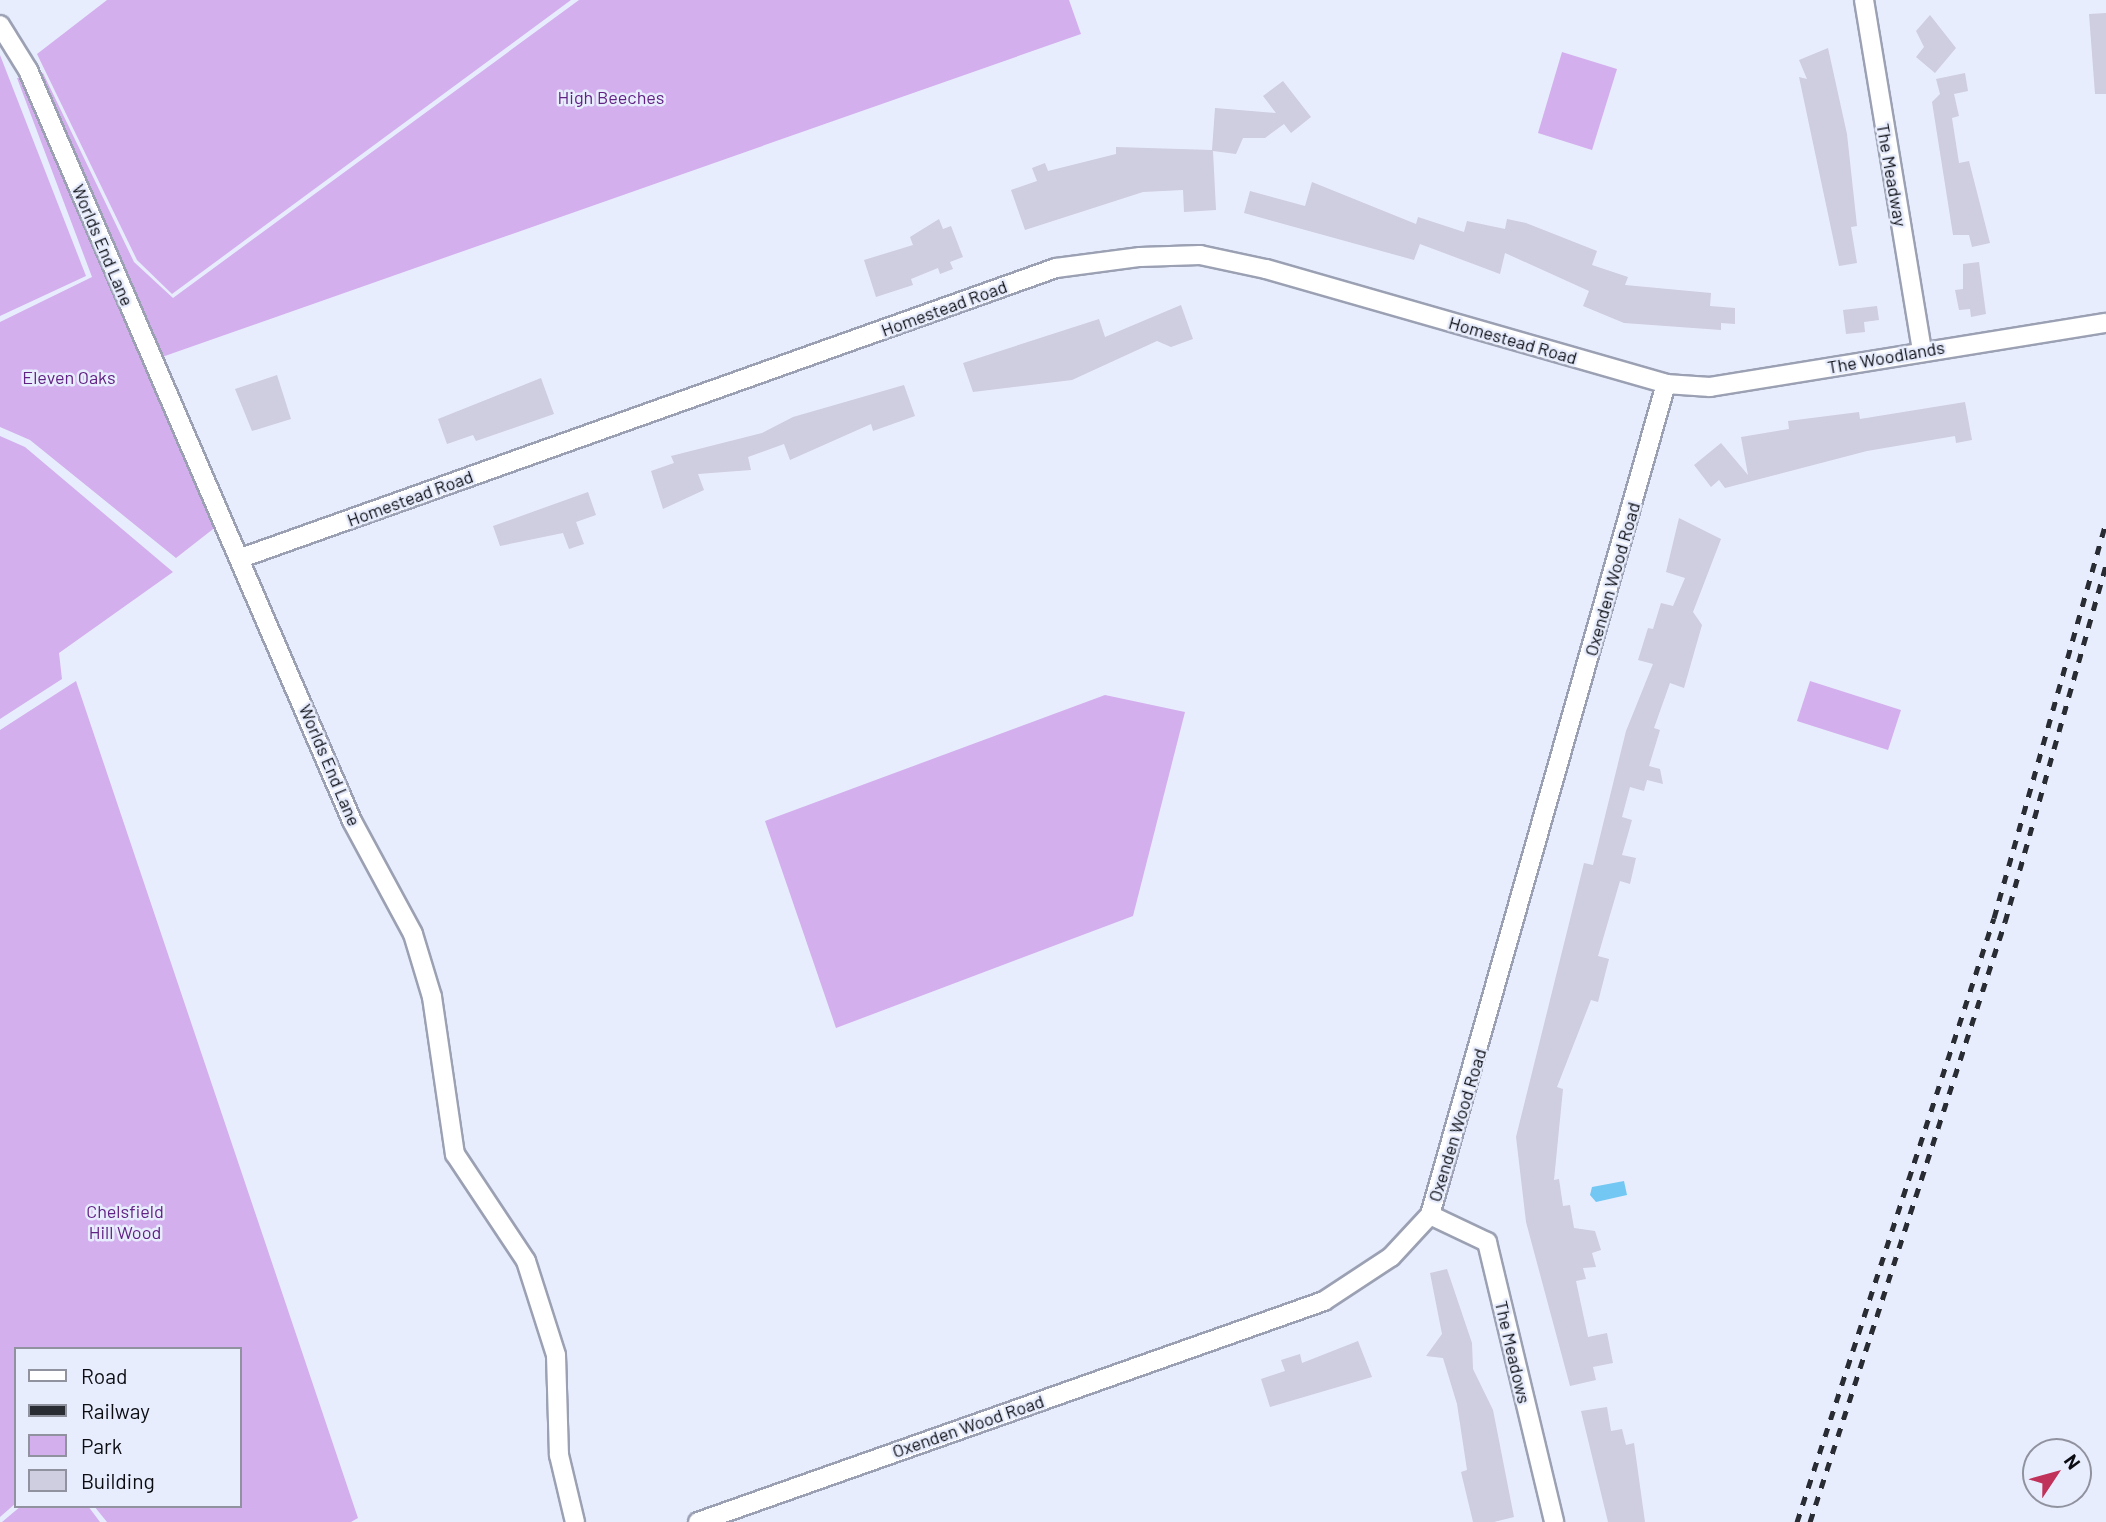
<!DOCTYPE html>
<style>
body{margin:0}
#map{position:relative;width:2106px;height:1522px;overflow:hidden;background:#e8edfd;font-family:Barlow,sans-serif}
div>[style]{position:absolute}
[style*='--x']{left:calc(var(--x)*1px);top:calc(var(--y)*1px);width:calc(var(--w)*1px);rotate:calc(var(--a)*1deg)}
.green>*{inset:0;background:#d3afed}
.water>*{inset:0;background:#73c8f3}
.building>*{inset:0;background:#cfcde0}
.roads{filter:drop-shadow(2px 0 #9ba1b3) drop-shadow(-2px 0 #9ba1b3) drop-shadow(0 2px #9ba1b3) drop-shadow(0 -2px #9ba1b3)}
.minor>*{height:18px;margin:-9px;padding:0 9px;transform-origin:9px;border-radius:9px;background:#fff}
.rail>*{height:5px;margin-top:-2.5px;transform-origin:0;background:repeating-linear-gradient(90deg,#292c33 0 9px,transparent 0 18px)}
span{translate:-50% -50%;white-space:nowrap;text-align:center;line-height:1.15;-webkit-text-stroke:5px #e8edfd;paint-order:stroke}
.park-label{font-size:18px;color:#612284}
.street-label{font-size:18px;color:#0b0d13}
.legend{position:absolute;left:14px;top:1347px;width:228px;height:161px;box-sizing:border-box;background:#e8edfd;border:2px solid #90939f;margin:0;padding:9px 12px;list-style:none;font-size:21px;color:#0b0d13}
.legend li{display:flex;align-items:center;gap:14px;height:35px}
.legend b{width:35px;border:2px solid #90939f}
.north{position:absolute;left:2022px;top:1438px;width:70px;height:70px;box-sizing:border-box;background:#e8edfd;border:2px solid #90939f;border-radius:50%;rotate:54deg;font-size:19px;font-weight:700;line-height:28px;text-align:center;color:#0b0d13}
.north::after{content:'';display:block;margin:auto;width:24px;height:32px;background:#c1325b;clip-path:polygon(50% 0,100% 100%,50% 72%,0 100%)}
</style>
<div id="map">
<div class="green">
<div style="clip-path:polygon(107px 0,571px 0,172px 294px,137px 260px,37px 54px)"></div>
<div style="clip-path:polygon(579px 0,1069px 0,1081px 34px,162px 357px,231px 515px,176px 558px,30px 440px,0 427px,0 322px,92px 277px,17px 78px,43px 73px,134px 262px,173px 298px)"></div>
<div style="clip-path:polygon(1562px 52px,1617px 69px,1592px 150px,1538px 133px)"></div>
<div style="clip-path:polygon(0 55px,86px 276px,0 316px)"></div>
<div style="clip-path:polygon(0 436px,25px 447px,173px 572px,59px 653px,62px 679px,0 719px)"></div>
<div style="clip-path:polygon(76px 681px,358px 1518px,351px 1522px,107px 1522px,94px 1506px,240px 1506px,240px 1349px,16px 1349px,16px 1503px,0 1517px,0 730px)"></div>
<div style="clip-path:polygon(1810px 681px,1901px 710px,1888px 750px,1797px 721px)"></div>
<div style="clip-path:polygon(1105px 695px,1185px 712px,1133px 916px,836px 1028px,765px 821px)"></div>
<div style="clip-path:polygon(21px 1506px,88px 1506px,100px 1522px,2px 1522px)"></div>
</div>
<div class="water">
<div style="clip-path:polygon(1624px 1181px,1627px 1195px,1596px 1202px,1590px 1195px,1592px 1187px)"></div>
</div>
<div class="building">
<div style="clip-path:polygon(2106px 13px,2106px 94px,2095px 94px,2089px 14px)"></div>
<div style="clip-path:polygon(1930px 15px,1956px 48px,1935px 73px,1916px 57px,1924px 47px,1916px 31px)"></div>
<div style="clip-path:polygon(1828px 48px,1847px 134px,1857px 226px,1851px 227px,1857px 263px,1839px 266px,1799px 77px,1807px 79px,1799px 60px)"></div>
<div style="clip-path:polygon(1965px 73px,1968px 91px,1954px 94px,1959px 116px,1952px 118px,1959px 163px,1969px 161px,1990px 243px,1972px 247px,1969px 235px,1953px 235px,1932px 102px,1940px 94px,1936px 79px)"></div>
<div style="clip-path:polygon(1283px 81px,1311px 117px,1291px 133px,1284px 124px,1265px 138px,1243px 138px,1236px 154px,1213px 151px,1216px 210px,1184px 212px,1183px 190px,1143px 192px,1025px 230px,1011px 190px,1037px 181px,1032px 168px,1045px 163px,1048px 171px,1116px 154px,1116px 147px,1212px 150px,1215px 108px,1276px 113px,1263px 96px)"></div>
<div style="clip-path:polygon(1312px 182px,1416px 224px,1418px 217px,1464px 232px,1467px 221px,1505px 229px,1507px 219px,1526px 223px,1597px 251px,1592px 265px,1628px 277px,1625px 285px,1711px 293px,1710px 306px,1735px 308px,1735px 324px,1721px 323px,1721px 330px,1624px 323px,1583px 306px,1589px 291px,1505px 253px,1500px 274px,1420px 244px,1414px 260px,1244px 213px,1250px 191px,1305px 206px)"></div>
<div style="clip-path:polygon(939px 219px,943px 229px,951px 226px,963px 257px,950px 262px,953px 269px,940px 274px,938px 268px,911px 279px,913px 285px,876px 297px,864px 260px,913px 245px,910px 237px)"></div>
<div style="clip-path:polygon(1979px 262px,1986px 314px,1971px 317px,1970px 309px,1959px 310px,1955px 290px,1963px 289px,1963px 264px)"></div>
<div style="clip-path:polygon(1181px 305px,1193px 339px,1171px 347px,1157px 341px,1072px 380px,973px 392px,963px 363px,1099px 319px,1105px 337px)"></div>
<div style="clip-path:polygon(1877px 306px,1879px 320px,1864px 322px,1865px 332px,1846px 334px,1843px 310px)"></div>
<div style="clip-path:polygon(277px 375px,291px 419px,252px 431px,235px 389px)"></div>
<div style="clip-path:polygon(541px 378px,554px 414px,476px 441px,473px 435px,447px 444px,438px 419px)"></div>
<div style="clip-path:polygon(904px 385px,915px 416px,873px 431px,871px 424px,790px 460px,784px 444px,748px 457px,751px 470px,698px 474px,704px 490px,663px 509px,651px 471px,674px 463px,671px 456px,762px 433px,793px 417px)"></div>
<div style="clip-path:polygon(1965px 402px,1972px 440px,1956px 443px,1955px 436px,1867px 451px,1725px 488px,1719px 480px,1711px 487px,1694px 465px,1721px 443px,1748px 475px,1741px 437px,1789px 429px,1788px 421px,1859px 412px,1860px 419px)"></div>
<div style="clip-path:polygon(588px 492px,596px 515px,576px 522px,584px 544px,569px 549px,563px 533px,500px 546px,493px 526px)"></div>
<div style="clip-path:polygon(1679px 518px,1721px 539px,1693px 612px,1702px 625px,1684px 688px,1670px 683px,1654px 728px,1660px 730px,1649px 766px,1660px 769px,1663px 784px,1647px 780px,1644px 791px,1630px 787px,1622px 817px,1632px 820px,1622px 855px,1636px 858px,1630px 884px,1620px 881px,1598px 956px,1609px 959px,1598px 1002px,1591px 1000px,1557px 1087px,1563px 1089px,1554px 1180px,1559px 1179px,1563px 1206px,1570px 1205px,1574px 1228px,1595px 1231px,1601px 1250px,1592px 1253px,1596px 1267px,1583px 1268px,1586px 1279px,1576px 1281px,1588px 1337px,1607px 1333px,1613px 1363px,1593px 1367px,1596px 1380px,1570px 1386px,1526px 1222px,1516px 1137px,1584px 863px,1593px 865px,1626px 731px,1653px 664px,1638px 660px,1648px 628px,1653px 629px,1661px 603px,1673px 606px,1685px 578px,1666px 572px)"></div>
<div style="clip-path:polygon(1447px 1269px,1472px 1343px,1473px 1369px,1493px 1410px,1514px 1517px,1494px 1522px,1473px 1522px,1461px 1472px,1467px 1470px,1457px 1404px,1443px 1358px,1426px 1356px,1442px 1334px,1430px 1273px)"></div>
<div style="clip-path:polygon(1358px 1341px,1372px 1377px,1270px 1407px,1261px 1379px,1285px 1371px,1281px 1360px,1300px 1354px,1302px 1363px)"></div>
<div style="clip-path:polygon(1607px 1407px,1611px 1431px,1622px 1429px,1626px 1445px,1634px 1443px,1645px 1522px,1608px 1522px,1581px 1411px)"></div>
</div>
<div class="roads">
<div class="minor">
<div style="--x:1864;--y:0;--w:355;--a:80.6"></div>
<div style="--x:0;--y:25;--w:53;--a:58.1"></div>
<div style="--x:28;--y:70;--w:818;--a:66.66"></div>
<div style="--x:352;--y:821;--w:128;--a:61.6"></div>
<div style="--x:413;--y:934;--w:66;--a:73.2"></div>
<div style="--x:432;--y:997;--w:159;--a:81.7"></div>
<div style="--x:455;--y:1154;--w:128;--a:56.4"></div>
<div style="--x:526;--y:1261;--w:99;--a:72.3"></div>
<div style="--x:556;--y:1355;--w:100;--a:88.3"></div>
<div style="--x:559;--y:1455;--w:69;--a:76.6"></div>
<div style="--x:241;--y:558;--w:865;--a:-19.59"></div>
<div style="--x:1056;--y:268;--w:85;--a:-7.5"></div>
<div style="--x:1140;--y:257;--w:60;--a:-1.9"></div>
<div style="--x:1200;--y:255;--w:67;--a:12"></div>
<div style="--x:1266;--y:269;--w:416;--a:16"></div>
<div style="--x:1666;--y:384;--w:44;--a:3.9"></div>
<div style="--x:1710;--y:387;--w:401;--a:-9.2"></div>
<div style="--x:1430;--y:1215;--w:63;--a:25.3"></div>
<div style="--x:1487;--y:1242;--w:288;--a:76.5"></div>
<div style="--x:698;--y:1522;--w:664;--a:-19.44"></div>
<div style="--x:1324;--y:1301;--w:80;--a:-33.3"></div>
<div style="--x:1391;--y:1257;--w:57;--a:-47.1"></div>
<div style="--x:1430;--y:1215;--w:864;--a:-74.15"></div>
</div>
</div>
<div class="rail">
<div style="--x:1797;--y:1522;--w:635;--a:-71.94"></div>
<div style="--x:1994;--y:918;--w:412;--a:-74.2"></div>
<div style="--x:1810;--y:1522;--w:631;--a:-72"></div>
<div style="--x:2005;--y:922;--w:370;--a:-74.2"></div>
</div>
<div class="park-label">
<span style="left:611px;top:97px">High Beeches</span>
<span style="left:69px;top:377px">Eleven Oaks</span>
<span style="left:125px;top:1222px">Chelsfield<br>Hill Wood</span>
</div>
<div class="street-label">
<span style="left:1892px;top:175px;rotate:80deg">The Meadway</span>
<span style="left:103px;top:245px;rotate:67deg">Worlds End Lane</span>
<span style="left:944px;top:308px;rotate:-20deg">Homestead Road</span>
<span style="left:1513px;top:340px;rotate:16deg">Homestead Road</span>
<span style="left:1886px;top:357px;rotate:-10deg">The Woodlands</span>
<span style="left:410px;top:498px;rotate:-20deg">Homestead Road</span>
<span style="left:1612px;top:579px;rotate:-74deg">Oxenden Wood Road</span>
<span style="left:330px;top:765px;rotate:67deg">Worlds End Lane</span>
<span style="left:1457px;top:1125px;rotate:-73deg">Oxenden Wood Road</span>
<span style="left:1513px;top:1352px;rotate:77deg">The Meadows</span>
<span style="left:968px;top:1426px;rotate:-19deg">Oxenden Wood Road</span>
</div>
<ul class="legend">
<li><b style="height:9px;background:#fff"></b>Road</li>
<li><b style="height:9px;background:#292c33"></b>Railway</li>
<li><b style="height:19px;background:#d3afed"></b>Park</li>
<li><b style="height:19px;background:#cfcde0"></b>Building</li>
</ul>
<div class="north">N</div>
</div>
